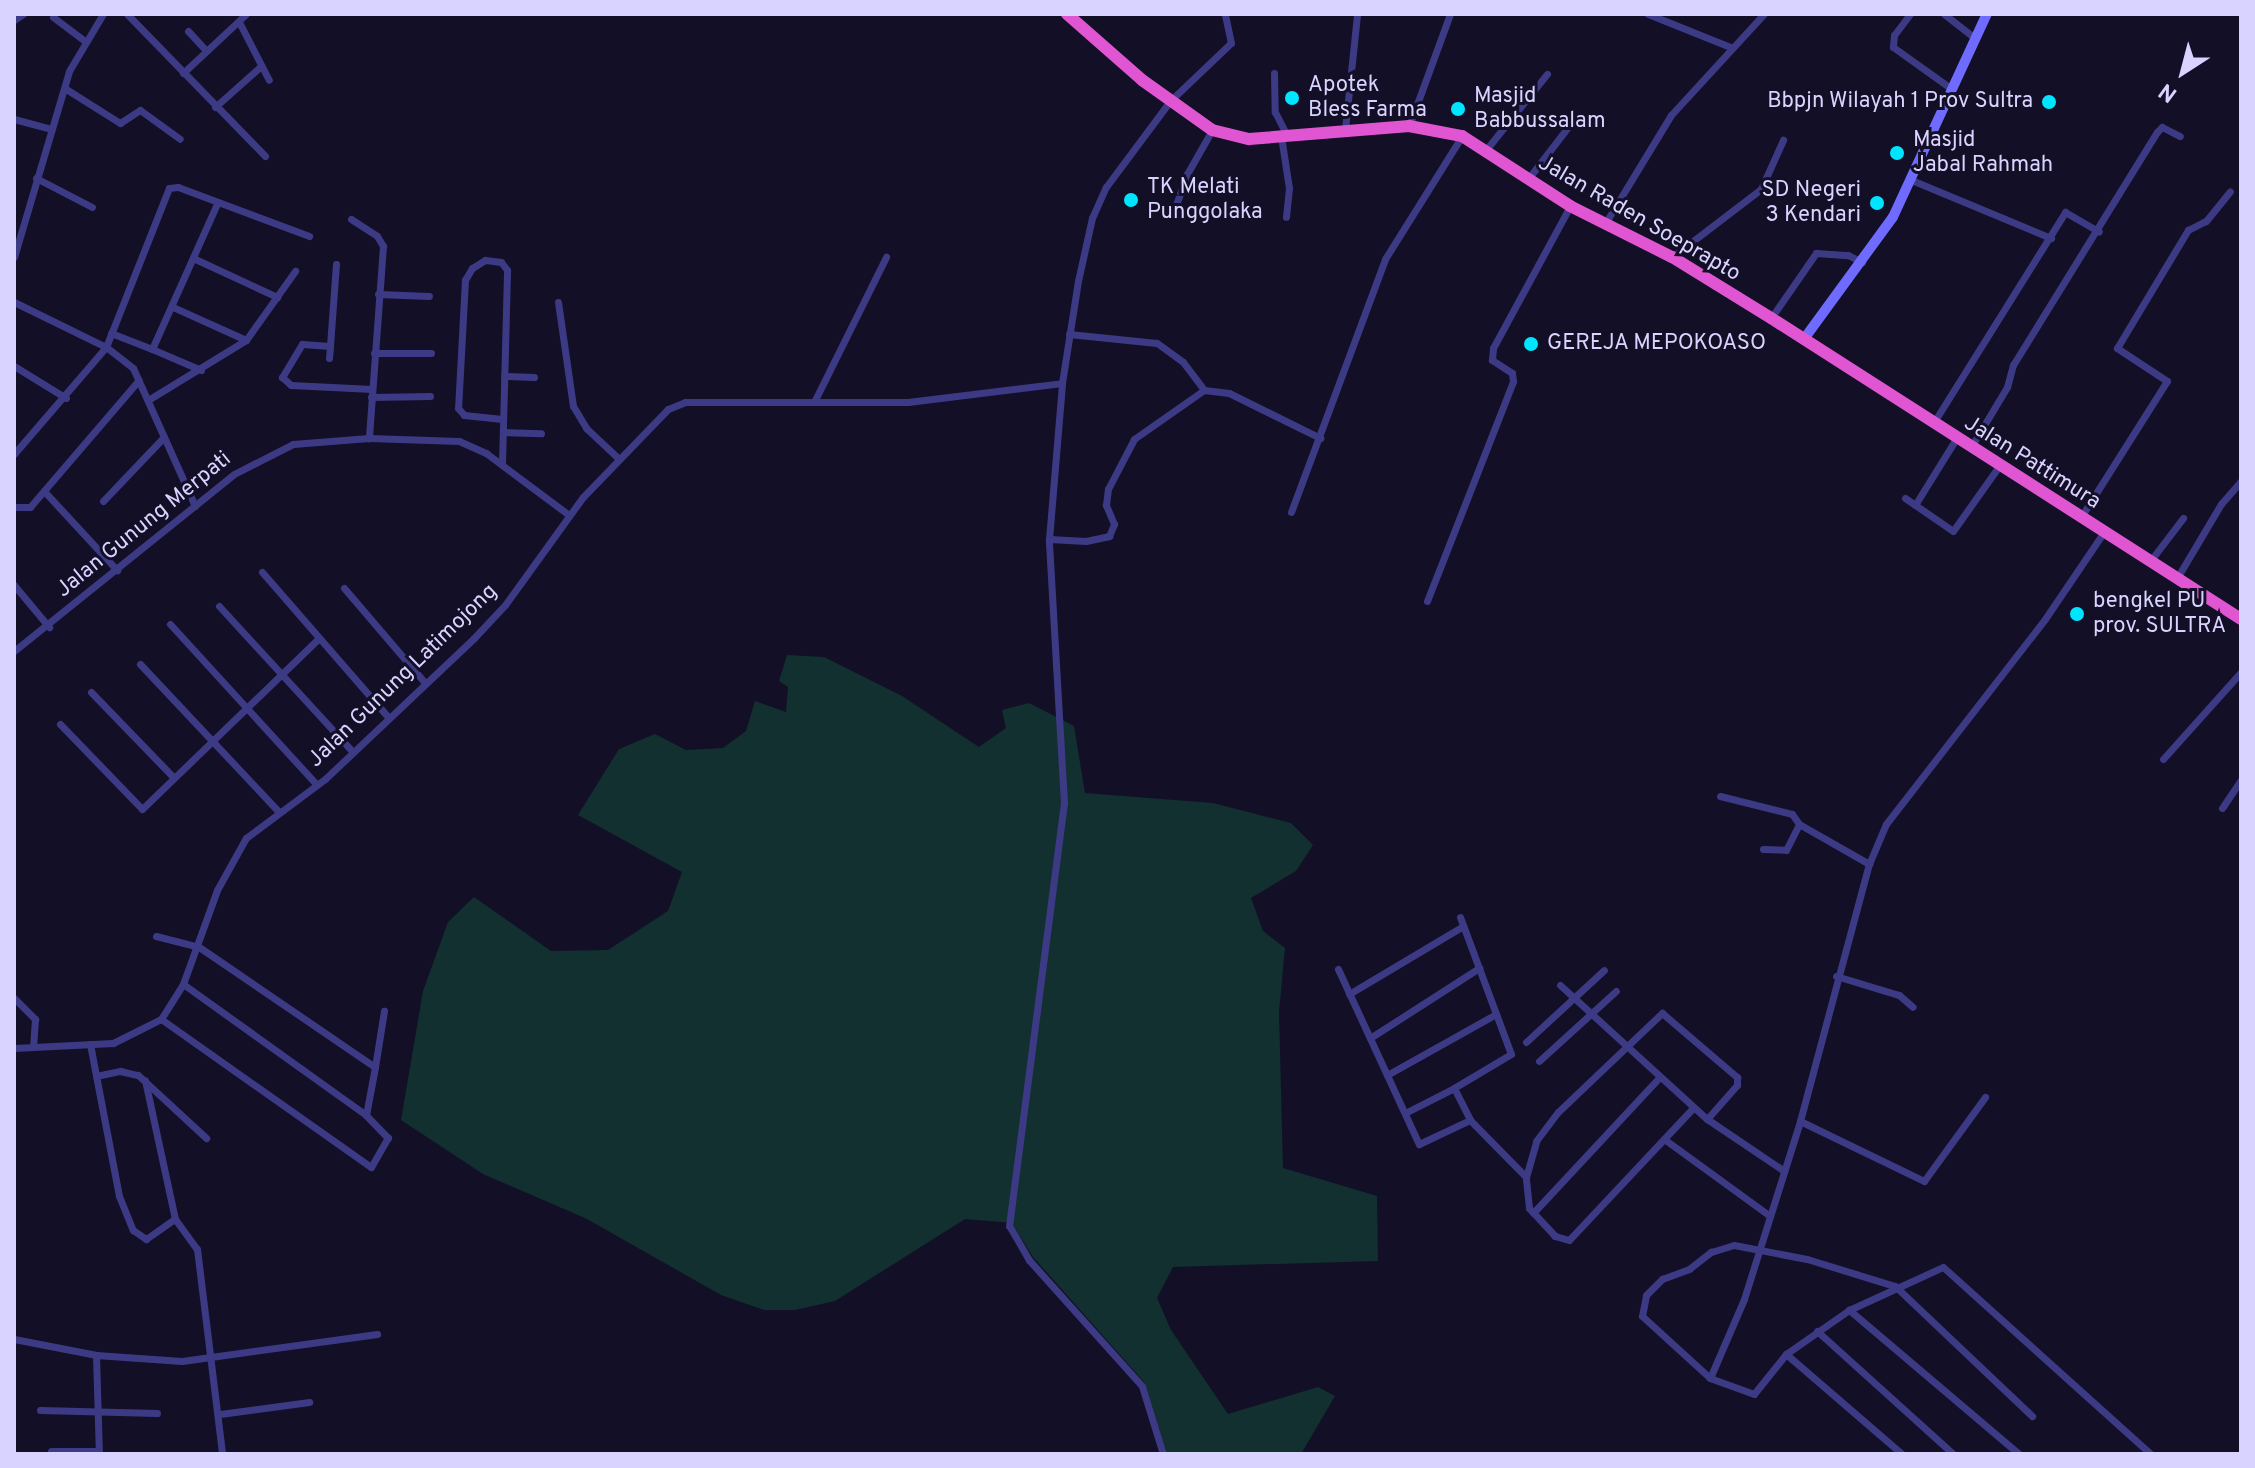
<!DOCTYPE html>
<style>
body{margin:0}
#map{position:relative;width:2255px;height:1468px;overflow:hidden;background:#130f26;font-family:Overpass,sans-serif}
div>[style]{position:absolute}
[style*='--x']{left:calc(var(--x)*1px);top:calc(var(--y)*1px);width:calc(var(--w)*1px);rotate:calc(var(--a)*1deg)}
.green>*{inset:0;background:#12302f}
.minor>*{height:7px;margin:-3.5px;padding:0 3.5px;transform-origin:3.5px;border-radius:3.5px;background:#3d3a85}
.secondary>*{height:10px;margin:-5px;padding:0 5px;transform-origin:5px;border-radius:5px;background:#6f6bff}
.trunk>*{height:12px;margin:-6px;padding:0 6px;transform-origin:6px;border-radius:6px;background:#e055d1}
.dots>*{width:22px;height:22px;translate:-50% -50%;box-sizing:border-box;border:4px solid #130f26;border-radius:50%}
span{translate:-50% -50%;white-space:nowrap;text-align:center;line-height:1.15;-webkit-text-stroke:6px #130f26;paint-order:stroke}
.poi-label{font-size:22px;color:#d9d4ff}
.left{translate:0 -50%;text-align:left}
.right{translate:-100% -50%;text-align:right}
.street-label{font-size:22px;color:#d9d4ff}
.frame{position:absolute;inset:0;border:16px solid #d9d4ff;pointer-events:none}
.north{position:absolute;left:2143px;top:32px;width:80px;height:80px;-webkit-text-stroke:6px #130f26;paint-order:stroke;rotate:216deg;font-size:22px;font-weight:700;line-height:32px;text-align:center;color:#d9d4ff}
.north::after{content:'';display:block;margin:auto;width:28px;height:36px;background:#d9d4ff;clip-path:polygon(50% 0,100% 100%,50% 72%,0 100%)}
</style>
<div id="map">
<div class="green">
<div style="clip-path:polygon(787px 655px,824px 657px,902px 696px,979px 747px,1006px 728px,1002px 710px,1029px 703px,1074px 726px,1085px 793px,1213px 803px,1291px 823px,1313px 845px,1296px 871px,1251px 898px,1263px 931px,1285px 948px,1279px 1012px,1283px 1168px,1377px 1196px,1378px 1261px,1173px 1267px,1157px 1298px,1171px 1330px,1228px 1414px,1318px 1387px,1335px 1396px,1301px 1454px,1167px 1454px,1145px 1383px,1033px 1257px,1012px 1223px,965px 1219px,835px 1301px,795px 1310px,764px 1310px,721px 1295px,587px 1219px,483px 1174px,401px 1120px,423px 991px,448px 922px,474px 897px,551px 951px,608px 950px,668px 911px,682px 872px,578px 815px,619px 749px,655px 734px,686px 750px,723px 748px,746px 731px,755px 701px,786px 712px,788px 687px,779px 681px)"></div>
</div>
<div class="minor">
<div style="--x:127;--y:14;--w:198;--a:45.8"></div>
<div style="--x:1648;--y:14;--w:88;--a:21.9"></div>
<div style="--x:1910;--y:14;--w:26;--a:127"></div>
<div style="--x:1894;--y:35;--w:12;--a:95"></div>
<div style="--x:1893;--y:47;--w:69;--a:35.5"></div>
<div style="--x:1944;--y:14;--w:39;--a:38"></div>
<div style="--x:53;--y:17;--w:39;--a:37"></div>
<div style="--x:14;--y:20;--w:11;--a:-34"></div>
<div style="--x:239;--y:22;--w:65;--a:62.7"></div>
<div style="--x:188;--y:31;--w:25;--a:47"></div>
<div style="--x:183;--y:73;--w:86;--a:-43.1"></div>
<div style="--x:1274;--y:73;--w:39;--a:89"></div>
<div style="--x:1275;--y:112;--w:27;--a:63"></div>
<div style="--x:66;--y:89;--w:64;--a:32.2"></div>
<div style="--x:120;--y:123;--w:24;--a:-33"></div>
<div style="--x:140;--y:110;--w:49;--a:35.9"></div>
<div style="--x:215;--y:107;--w:62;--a:-41.7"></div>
<div style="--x:14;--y:119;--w:39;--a:15"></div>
<div style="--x:1409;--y:126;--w:119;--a:-69.9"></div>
<div style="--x:1345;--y:129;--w:116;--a:-84"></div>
<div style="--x:1281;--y:136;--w:53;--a:81.3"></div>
<div style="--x:1289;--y:188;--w:29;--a:96"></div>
<div style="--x:1485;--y:151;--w:99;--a:-51.2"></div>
<div style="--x:36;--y:178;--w:63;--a:27.4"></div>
<div style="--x:1528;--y:179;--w:66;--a:-52.4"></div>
<div style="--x:1909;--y:179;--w:154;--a:22.6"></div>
<div style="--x:1172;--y:216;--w:45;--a:-70.3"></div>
<div style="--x:1187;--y:174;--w:51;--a:-60.4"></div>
<div style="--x:351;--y:219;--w:31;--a:33"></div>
<div style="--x:377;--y:236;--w:12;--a:59"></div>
<div style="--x:383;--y:246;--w:193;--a:94.2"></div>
<div style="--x:1606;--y:222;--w:125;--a:-58.7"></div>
<div style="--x:1671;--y:115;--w:137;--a:-47.4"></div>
<div style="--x:14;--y:257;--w:194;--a:-73.5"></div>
<div style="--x:69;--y:71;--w:66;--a:-59.2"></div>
<div style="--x:1672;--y:257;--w:112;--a:-37.4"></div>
<div style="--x:1761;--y:189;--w:54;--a:-65.8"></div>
<div style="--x:193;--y:258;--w:93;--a:24.9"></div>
<div style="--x:336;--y:264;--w:82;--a:94.2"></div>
<div style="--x:330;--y:346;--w:28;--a:-176"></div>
<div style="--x:302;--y:344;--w:39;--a:121"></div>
<div style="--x:282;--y:377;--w:12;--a:42"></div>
<div style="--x:291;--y:385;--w:81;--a:2.8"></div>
<div style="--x:378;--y:294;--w:51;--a:2.2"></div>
<div style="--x:14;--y:302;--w:102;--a:26.1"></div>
<div style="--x:106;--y:347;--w:141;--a:130.7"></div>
<div style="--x:558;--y:302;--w:105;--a:81.8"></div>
<div style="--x:573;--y:406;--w:26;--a:59"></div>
<div style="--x:586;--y:428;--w:42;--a:43.1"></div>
<div style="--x:1771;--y:318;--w:79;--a:-55.3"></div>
<div style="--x:1816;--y:253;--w:32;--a:4"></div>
<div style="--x:1848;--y:255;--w:16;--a:27"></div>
<div style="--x:111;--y:333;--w:44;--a:21.3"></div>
<div style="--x:1069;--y:334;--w:88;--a:5.8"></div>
<div style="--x:1157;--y:343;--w:32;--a:36"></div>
<div style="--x:1183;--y:362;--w:35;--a:53"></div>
<div style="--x:246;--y:340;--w:85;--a:-54.6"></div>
<div style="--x:374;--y:353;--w:57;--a:0"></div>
<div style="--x:329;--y:358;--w:12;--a:-85"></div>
<div style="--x:14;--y:366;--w:61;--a:31.6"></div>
<div style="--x:201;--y:370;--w:53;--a:-156.8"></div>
<div style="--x:152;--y:349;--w:159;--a:-65.9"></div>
<div style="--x:504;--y:376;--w:30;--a:2"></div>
<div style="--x:371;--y:397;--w:59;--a:-1"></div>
<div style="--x:148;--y:400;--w:115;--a:-31.5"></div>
<div style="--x:246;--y:340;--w:80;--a:-155.7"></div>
<div style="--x:815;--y:400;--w:160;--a:-63.6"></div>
<div style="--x:1934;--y:422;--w:248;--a:-58"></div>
<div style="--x:2065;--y:212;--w:39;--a:30"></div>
<div style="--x:503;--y:432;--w:38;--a:2"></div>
<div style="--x:1971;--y:447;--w:70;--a:-59"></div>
<div style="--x:2007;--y:387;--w:23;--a:-75"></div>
<div style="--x:2013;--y:365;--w:274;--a:-58.3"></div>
<div style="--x:2157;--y:132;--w:7;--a:-45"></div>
<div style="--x:2162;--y:127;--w:20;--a:27"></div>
<div style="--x:502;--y:464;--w:194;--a:-88.5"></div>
<div style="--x:507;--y:270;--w:10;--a:-127"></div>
<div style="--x:501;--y:262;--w:16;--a:-173"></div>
<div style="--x:485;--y:260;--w:15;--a:148"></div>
<div style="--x:472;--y:268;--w:14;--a:120"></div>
<div style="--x:465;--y:280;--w:128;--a:93.1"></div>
<div style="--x:458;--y:408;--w:9;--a:49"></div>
<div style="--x:464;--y:415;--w:38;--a:6"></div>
<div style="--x:44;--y:491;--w:108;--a:47.3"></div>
<div style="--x:1905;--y:498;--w:58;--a:34.5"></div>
<div style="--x:1953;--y:531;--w:80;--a:-54.7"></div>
<div style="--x:103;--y:501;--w:88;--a:-46.4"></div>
<div style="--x:1915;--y:505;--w:78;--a:-58.2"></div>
<div style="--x:195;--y:506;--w:151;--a:-114.2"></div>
<div style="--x:133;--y:368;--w:34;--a:-142"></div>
<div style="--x:106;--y:347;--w:171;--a:-68.4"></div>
<div style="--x:169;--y:188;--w:9;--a:-6"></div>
<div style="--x:178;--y:187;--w:140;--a:20.5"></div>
<div style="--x:14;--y:507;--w:16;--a:0"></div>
<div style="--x:30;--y:507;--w:167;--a:-49.4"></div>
<div style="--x:1291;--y:512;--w:270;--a:-69.6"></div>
<div style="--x:1385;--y:259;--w:145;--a:-58"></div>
<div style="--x:2081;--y:517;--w:161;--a:-57.7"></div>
<div style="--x:2167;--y:381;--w:60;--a:-146.6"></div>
<div style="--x:2117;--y:348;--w:138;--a:-59"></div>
<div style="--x:2188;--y:230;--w:20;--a:-27"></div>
<div style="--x:2206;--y:221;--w:38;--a:-51"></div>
<div style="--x:1049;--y:539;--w:37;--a:3"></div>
<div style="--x:1086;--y:541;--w:24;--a:-12"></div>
<div style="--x:1109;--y:536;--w:13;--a:-67"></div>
<div style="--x:1114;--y:524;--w:21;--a:-113"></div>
<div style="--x:1106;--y:505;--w:16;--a:-83"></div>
<div style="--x:1108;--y:489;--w:56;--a:-62.5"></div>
<div style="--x:1134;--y:439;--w:85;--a:-35"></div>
<div style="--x:1204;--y:390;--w:25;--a:7"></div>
<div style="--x:1229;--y:393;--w:102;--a:26.3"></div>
<div style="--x:2151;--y:560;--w:53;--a:-52.7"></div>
<div style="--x:262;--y:572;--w:192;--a:49"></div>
<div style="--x:2177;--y:578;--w:86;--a:-59.3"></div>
<div style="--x:2221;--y:504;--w:30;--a:-49"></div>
<div style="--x:14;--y:585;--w:55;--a:50.2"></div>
<div style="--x:344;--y:588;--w:125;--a:49.5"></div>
<div style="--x:1427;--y:601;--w:236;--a:-68.6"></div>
<div style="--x:1513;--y:381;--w:8;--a:-97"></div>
<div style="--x:1512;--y:373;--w:24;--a:-147"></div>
<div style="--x:1492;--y:360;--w:12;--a:-85"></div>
<div style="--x:1493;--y:348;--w:162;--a:-61.5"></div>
<div style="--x:219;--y:606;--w:198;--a:47.5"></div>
<div style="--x:170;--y:624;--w:218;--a:47.6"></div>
<div style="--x:14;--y:651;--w:282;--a:-38.8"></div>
<div style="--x:234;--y:474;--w:66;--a:-27"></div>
<div style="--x:293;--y:444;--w:76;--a:-4.5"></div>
<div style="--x:369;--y:438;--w:90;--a:1.9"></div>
<div style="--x:459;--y:441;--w:30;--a:24"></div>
<div style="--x:486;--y:453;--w:104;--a:36.8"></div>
<div style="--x:140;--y:664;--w:203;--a:46.8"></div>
<div style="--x:91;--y:692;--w:117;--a:46"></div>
<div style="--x:60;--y:724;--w:118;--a:46"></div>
<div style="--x:142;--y:809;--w:246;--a:-44"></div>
<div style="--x:2163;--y:759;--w:117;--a:-48.1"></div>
<div style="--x:1720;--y:796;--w:74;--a:14"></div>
<div style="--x:1792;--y:814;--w:12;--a:55"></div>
<div style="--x:1799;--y:824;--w:81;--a:29.7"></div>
<div style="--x:2222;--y:808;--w:34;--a:-56"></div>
<div style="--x:1763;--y:849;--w:23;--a:2"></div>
<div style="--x:1786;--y:850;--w:29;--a:-63"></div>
<div style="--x:1460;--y:917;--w:146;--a:69.6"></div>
<div style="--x:1511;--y:1054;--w:66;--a:149.2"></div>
<div style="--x:1454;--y:1088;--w:36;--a:63"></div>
<div style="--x:156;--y:936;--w:44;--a:14.3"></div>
<div style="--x:199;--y:947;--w:213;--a:34.3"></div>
<div style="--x:375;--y:1067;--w:49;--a:100.6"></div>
<div style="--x:366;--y:1115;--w:225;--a:-144.4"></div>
<div style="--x:1338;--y:969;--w:193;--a:65.2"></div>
<div style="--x:1419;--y:1144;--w:56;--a:-25.2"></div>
<div style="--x:1470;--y:1120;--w:80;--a:45.5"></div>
<div style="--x:1836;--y:976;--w:66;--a:16.8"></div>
<div style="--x:1899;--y:995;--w:18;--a:41"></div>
<div style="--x:1560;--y:985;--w:199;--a:42.4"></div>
<div style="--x:1707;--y:1119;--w:93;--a:34"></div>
<div style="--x:1349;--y:994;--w:133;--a:-30.8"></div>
<div style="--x:14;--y:998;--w:30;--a:45"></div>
<div style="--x:35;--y:1019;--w:27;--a:94"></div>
<div style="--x:161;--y:1019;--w:257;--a:35.2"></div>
<div style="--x:371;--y:1167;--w:34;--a:-60"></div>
<div style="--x:388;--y:1138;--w:32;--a:-134"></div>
<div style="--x:1370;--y:1038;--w:130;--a:-32.7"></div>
<div style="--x:1526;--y:1042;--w:106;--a:-42.7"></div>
<div style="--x:90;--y:1044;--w:155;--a:79.2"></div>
<div style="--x:119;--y:1196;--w:37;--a:68"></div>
<div style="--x:133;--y:1230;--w:16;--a:35"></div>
<div style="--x:146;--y:1239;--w:35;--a:-35"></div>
<div style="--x:175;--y:1219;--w:142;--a:-102.2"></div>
<div style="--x:14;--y:1048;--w:99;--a:-2.9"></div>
<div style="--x:113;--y:1043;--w:54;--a:-26.6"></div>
<div style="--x:161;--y:1019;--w:41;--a:-57.8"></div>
<div style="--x:183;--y:984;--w:100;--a:-70.1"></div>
<div style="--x:217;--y:890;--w:60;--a:-60.9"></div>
<div style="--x:246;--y:838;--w:99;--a:-36.8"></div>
<div style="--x:325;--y:779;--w:205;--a:-43.4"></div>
<div style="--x:474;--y:638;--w:45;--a:-46.8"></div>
<div style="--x:505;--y:605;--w:133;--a:-54.2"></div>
<div style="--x:583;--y:497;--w:122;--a:-46"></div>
<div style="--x:668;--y:409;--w:18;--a:-22"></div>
<div style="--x:685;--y:402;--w:223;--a:0"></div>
<div style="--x:908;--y:402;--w:155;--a:-7"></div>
<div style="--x:1539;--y:1061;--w:104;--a:-42.3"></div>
<div style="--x:375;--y:1067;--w:57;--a:-80.9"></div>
<div style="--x:1387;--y:1075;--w:125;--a:-29.2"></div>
<div style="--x:96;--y:1076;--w:25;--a:-12"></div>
<div style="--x:120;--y:1071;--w:18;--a:13"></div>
<div style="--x:138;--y:1075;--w:93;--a:42.8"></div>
<div style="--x:1693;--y:1108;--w:181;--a:133.2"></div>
<div style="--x:1569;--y:1240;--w:15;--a:-164"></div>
<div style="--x:1555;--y:1236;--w:38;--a:-133"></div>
<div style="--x:1529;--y:1208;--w:31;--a:-96"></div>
<div style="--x:1526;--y:1177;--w:37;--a:-74"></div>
<div style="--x:1536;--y:1141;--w:36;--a:-53"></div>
<div style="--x:1558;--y:1112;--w:144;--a:-43.6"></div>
<div style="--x:1662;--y:1013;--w:99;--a:40.5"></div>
<div style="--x:1737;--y:1077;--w:8;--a:90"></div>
<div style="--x:1737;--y:1085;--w:45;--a:131.4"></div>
<div style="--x:1405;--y:1113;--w:55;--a:-27"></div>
<div style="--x:1800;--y:1121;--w:138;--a:25.8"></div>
<div style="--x:1924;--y:1181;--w:104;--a:-54"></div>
<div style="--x:1664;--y:1139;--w:131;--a:36"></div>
<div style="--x:1533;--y:1213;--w:186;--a:-47"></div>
<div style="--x:175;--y:1219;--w:37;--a:54"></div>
<div style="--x:197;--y:1249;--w:207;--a:83"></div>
<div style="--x:1849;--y:1310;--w:77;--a:145.1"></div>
<div style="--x:1786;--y:1354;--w:51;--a:128.7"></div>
<div style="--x:1754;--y:1394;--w:47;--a:-160"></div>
<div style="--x:1710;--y:1378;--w:92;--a:-137.6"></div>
<div style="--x:1642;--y:1316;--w:21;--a:-79"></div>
<div style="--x:1646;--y:1295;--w:23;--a:-45"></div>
<div style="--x:1662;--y:1279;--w:29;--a:-20"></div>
<div style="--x:1689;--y:1269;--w:28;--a:-38"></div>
<div style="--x:1711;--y:1252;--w:24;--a:-17"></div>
<div style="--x:1734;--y:1245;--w:74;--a:10.9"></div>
<div style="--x:1807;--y:1259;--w:92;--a:17.1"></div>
<div style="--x:1895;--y:1286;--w:189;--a:43.5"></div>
<div style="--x:1817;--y:1331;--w:183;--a:42.1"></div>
<div style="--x:14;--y:1339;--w:84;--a:11"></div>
<div style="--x:96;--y:1355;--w:86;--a:4"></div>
<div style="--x:182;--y:1361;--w:197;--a:-7.9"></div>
<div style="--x:1786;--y:1354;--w:153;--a:40.8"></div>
<div style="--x:96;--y:1355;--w:99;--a:88.3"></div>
<div style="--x:1710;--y:1378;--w:86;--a:-66.7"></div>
<div style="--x:1744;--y:1299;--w:187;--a:-72.5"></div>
<div style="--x:1800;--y:1121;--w:266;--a:-75"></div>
<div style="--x:1869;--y:864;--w:43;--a:-67"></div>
<div style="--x:1886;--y:824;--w:259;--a:-52.2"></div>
<div style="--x:2045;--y:619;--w:105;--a:-55.9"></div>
<div style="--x:40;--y:1410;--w:117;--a:1.5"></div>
<div style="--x:220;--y:1414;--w:90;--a:-7.7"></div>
<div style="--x:51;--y:1451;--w:47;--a:0"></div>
<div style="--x:1163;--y:1454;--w:71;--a:-107.2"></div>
<div style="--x:1142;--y:1386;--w:169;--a:-131.9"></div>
<div style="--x:1029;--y:1260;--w:39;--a:-120"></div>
<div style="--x:1009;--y:1226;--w:427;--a:-82.6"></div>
<div style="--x:1064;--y:803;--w:264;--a:-93.3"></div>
<div style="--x:1049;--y:539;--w:157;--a:-85.2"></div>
<div style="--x:1062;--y:383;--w:103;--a:-81.1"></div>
<div style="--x:1078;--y:281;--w:65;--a:-77.5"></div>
<div style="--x:1092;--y:218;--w:34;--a:-66"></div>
<div style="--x:1106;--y:187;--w:107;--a:-53.3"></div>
<div style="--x:1170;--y:101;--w:84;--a:-43.6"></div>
<div style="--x:1231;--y:43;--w:30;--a:-102"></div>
<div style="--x:2019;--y:1454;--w:223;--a:-139.7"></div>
<div style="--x:1849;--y:1310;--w:103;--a:-24.6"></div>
<div style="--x:1943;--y:1267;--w:280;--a:42"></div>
</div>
<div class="secondary">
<div style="--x:1804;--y:339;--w:151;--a:-53.9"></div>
<div style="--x:1893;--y:217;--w:224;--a:-65.2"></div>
</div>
<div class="trunk">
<div style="--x:1067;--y:14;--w:100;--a:41.3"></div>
<div style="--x:1142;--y:80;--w:86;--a:35.5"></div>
<div style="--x:1212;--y:130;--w:38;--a:14"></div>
<div style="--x:1249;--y:139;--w:161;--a:-4.6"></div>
<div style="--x:1409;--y:126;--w:54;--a:10.7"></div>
<div style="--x:1462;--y:136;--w:129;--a:32.9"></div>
<div style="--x:1570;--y:206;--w:114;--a:26.6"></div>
<div style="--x:1672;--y:257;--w:116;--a:31.6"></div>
<div style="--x:1771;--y:318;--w:558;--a:32.64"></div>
</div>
<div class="dots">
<div style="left:1292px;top:98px;background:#00e5ff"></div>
<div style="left:2049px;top:102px;background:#00e5ff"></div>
<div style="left:1458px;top:109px;background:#00e5ff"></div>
<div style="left:1897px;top:153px;background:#00e5ff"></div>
<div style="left:1131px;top:200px;background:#00e5ff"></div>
<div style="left:1877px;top:203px;background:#00e5ff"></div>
<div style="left:1531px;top:344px;background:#00e5ff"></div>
<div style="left:2077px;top:614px;background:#00e5ff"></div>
</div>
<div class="poi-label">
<span class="left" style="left:1308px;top:98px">Apotek<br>Bless Farma</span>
<span class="left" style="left:1474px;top:109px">Masjid<br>Babbussalam</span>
<span class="right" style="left:2033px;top:102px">Bbpjn Wilayah 1 Prov Sultra</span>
<span class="left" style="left:1913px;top:153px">Masjid<br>Jabal Rahmah</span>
<span class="left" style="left:1147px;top:200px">TK Melati<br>Punggolaka</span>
<span class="right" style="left:1861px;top:203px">SD Negeri<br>3 Kendari</span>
<span class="left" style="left:1547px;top:344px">GEREJA MEPOKOASO</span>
<span class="left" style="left:2093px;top:614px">bengkel PU<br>prov. SULTRA</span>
</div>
<div class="street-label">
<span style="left:1639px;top:219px;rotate:30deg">Jalan Raden Soeprapto</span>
<span style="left:2032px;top:463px;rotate:32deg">Jalan Pattimura</span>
<span style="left:144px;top:525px;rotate:-39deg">Jalan Gunung Merpati</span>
<span style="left:403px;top:676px;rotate:-44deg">Jalan Gunung Latimojong</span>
</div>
<div class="frame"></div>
<div class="north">N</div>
</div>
